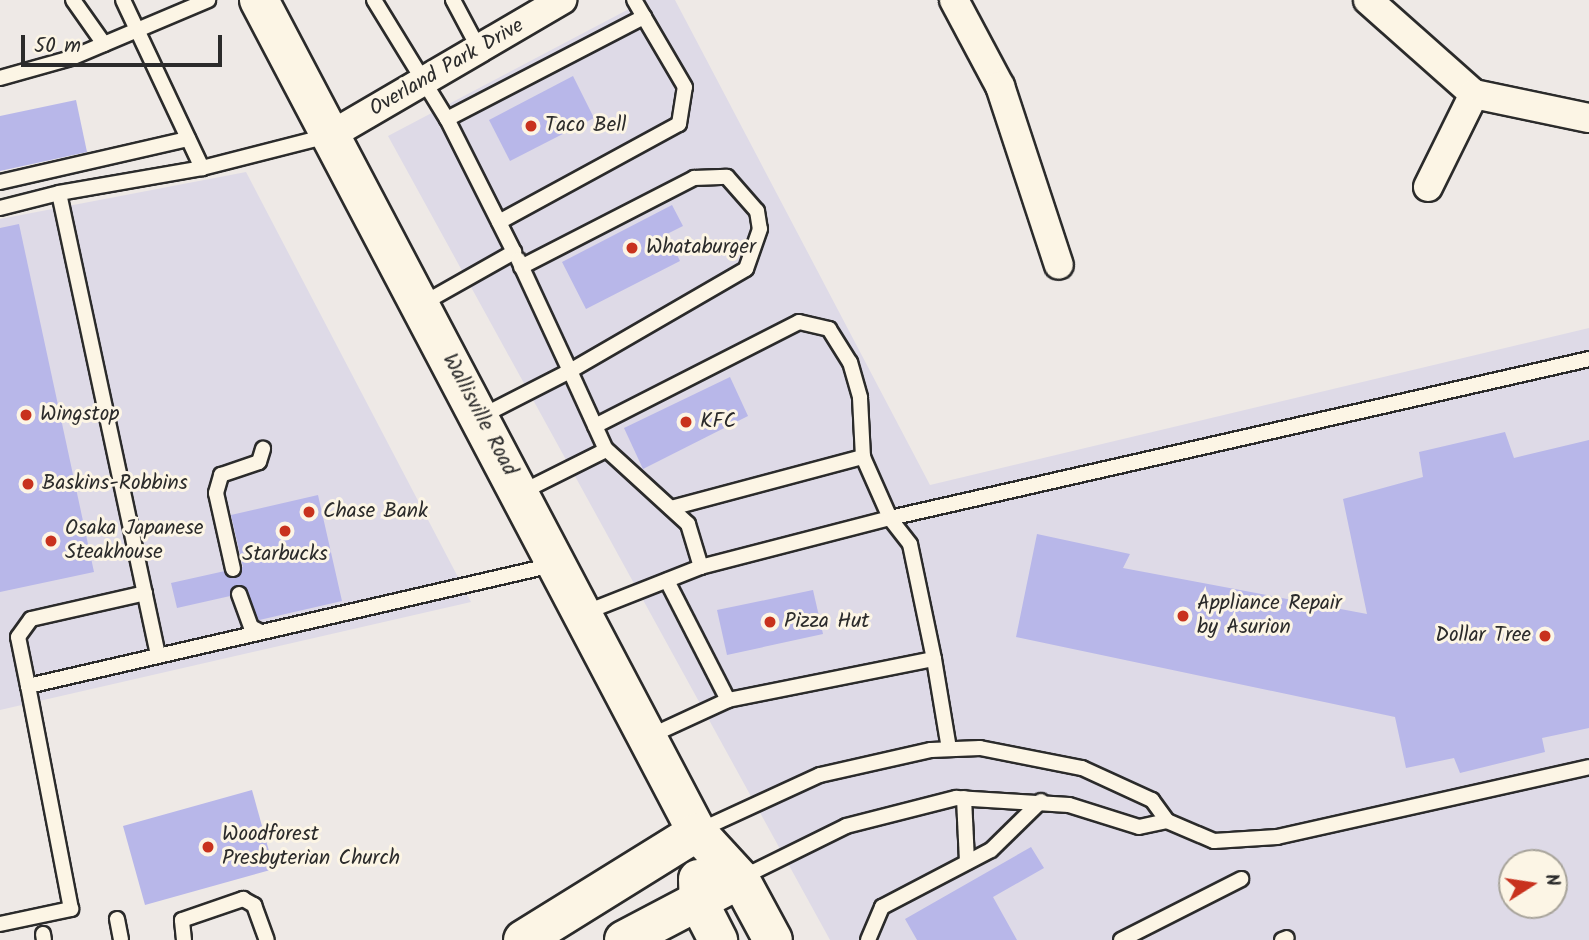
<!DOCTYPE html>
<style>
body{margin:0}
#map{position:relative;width:1589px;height:940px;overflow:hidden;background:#eee9e6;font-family:Kalam,sans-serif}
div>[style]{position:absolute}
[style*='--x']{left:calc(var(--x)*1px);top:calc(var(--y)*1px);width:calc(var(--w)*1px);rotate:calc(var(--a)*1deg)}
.built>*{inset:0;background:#dedae7}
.building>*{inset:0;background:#b8b7e9}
.roads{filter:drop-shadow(2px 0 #2b2b2b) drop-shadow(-2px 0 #2b2b2b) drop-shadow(0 2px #2b2b2b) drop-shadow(0 -2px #2b2b2b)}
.lane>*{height:14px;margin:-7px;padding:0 7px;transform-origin:7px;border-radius:7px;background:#fcf5e5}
.street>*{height:28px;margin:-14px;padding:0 14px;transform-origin:14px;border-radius:14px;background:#fcf5e5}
.secondary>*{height:38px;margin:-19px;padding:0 19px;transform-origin:19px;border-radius:19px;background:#fcf5e5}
.dots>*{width:19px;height:19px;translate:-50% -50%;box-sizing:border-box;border:4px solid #fcf5e5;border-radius:50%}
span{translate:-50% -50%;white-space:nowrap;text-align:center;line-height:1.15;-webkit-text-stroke:6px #fcf5e5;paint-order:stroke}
.street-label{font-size:21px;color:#2b2b2b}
.poi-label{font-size:21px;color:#2b2b2b}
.left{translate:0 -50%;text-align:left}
.right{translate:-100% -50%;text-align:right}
.north{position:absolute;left:1498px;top:849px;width:70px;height:70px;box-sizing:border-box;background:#fcf5e5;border:2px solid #a8a49b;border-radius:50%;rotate:78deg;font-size:19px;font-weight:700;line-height:28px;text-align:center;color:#2b2b2b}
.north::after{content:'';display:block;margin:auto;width:24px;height:32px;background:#c8321e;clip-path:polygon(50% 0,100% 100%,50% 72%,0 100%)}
.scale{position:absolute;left:21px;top:35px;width:201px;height:32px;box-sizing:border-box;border:4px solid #2b2b2b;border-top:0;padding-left:9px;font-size:21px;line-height:24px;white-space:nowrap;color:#2b2b2b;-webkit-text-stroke:5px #fcf5e5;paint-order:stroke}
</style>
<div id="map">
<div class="built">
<div style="clip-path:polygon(evenodd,646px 0,675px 0,930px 485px,1589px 328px,1589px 940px,830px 940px,388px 136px,646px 0,1512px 863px,1554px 863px,1554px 905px,1512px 905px,1512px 863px)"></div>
<div style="clip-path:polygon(246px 172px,471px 602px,0 710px,0 219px)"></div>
</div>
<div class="building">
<div style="clip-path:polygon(573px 76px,594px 118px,510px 161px,489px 120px)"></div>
<div style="clip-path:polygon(76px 100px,87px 152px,0 171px,0 116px)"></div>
<div style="clip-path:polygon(672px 205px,683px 226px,667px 234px,680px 261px,586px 309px,562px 262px)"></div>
<div style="clip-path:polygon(19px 224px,94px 572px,0 592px,0 228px)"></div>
<div style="clip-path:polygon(730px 377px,748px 416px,643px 469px,624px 428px)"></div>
<div style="clip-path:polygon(1505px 432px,1514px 458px,1589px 440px,1589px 728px,1542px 738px,1545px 752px,1460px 773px,1454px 758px,1406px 768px,1395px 717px,1016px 637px,1037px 534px,1130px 554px,1123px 568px,1367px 614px,1343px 499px,1423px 477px,1419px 452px)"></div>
<div style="clip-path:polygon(318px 495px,342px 601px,255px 621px,248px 592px,177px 608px,171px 583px,243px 567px,231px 515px)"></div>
<div style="clip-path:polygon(813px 590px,823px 634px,727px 655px,717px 610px)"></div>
<div style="clip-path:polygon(252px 790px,274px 869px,145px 905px,123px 826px)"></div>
<div style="clip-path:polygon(1031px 847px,1044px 868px,993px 897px,1017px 940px,917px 940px,905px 919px)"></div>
</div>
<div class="roads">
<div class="lane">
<div style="--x:73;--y:0;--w:54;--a:54.8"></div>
<div style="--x:123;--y:0;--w:186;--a:64.8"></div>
<div style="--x:374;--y:0;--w:140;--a:58.5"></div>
<div style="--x:447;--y:119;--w:222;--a:-27.4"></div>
<div style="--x:644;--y:17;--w:20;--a:-120"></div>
<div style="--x:453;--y:0;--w:55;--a:62"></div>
<div style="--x:0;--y:78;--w:74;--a:-15.7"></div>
<div style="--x:71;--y:58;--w:149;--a:-22.9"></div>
<div style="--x:0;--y:182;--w:193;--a:-12.9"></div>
<div style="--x:0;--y:208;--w:61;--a:-14.3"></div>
<div style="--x:499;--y:222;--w:205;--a:-28.6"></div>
<div style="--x:679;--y:124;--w:37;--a:-81"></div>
<div style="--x:685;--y:87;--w:81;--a:-120.4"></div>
<div style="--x:521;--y:267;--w:195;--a:-27.2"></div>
<div style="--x:694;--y:178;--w:33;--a:-2"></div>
<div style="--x:727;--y:177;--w:45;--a:48.6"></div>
<div style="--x:757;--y:211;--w:18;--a:81"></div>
<div style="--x:760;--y:229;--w:42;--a:109.3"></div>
<div style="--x:746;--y:269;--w:203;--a:149.9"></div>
<div style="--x:570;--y:371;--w:87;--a:65.5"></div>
<div style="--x:606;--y:450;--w:94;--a:153.4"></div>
<div style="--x:422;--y:304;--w:106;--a:-29.5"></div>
<div style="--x:514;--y:252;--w:149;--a:-116.7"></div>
<div style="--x:480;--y:417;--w:101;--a:-27.1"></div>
<div style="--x:570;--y:371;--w:123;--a:-114.9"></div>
<div style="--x:595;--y:426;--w:229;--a:-27"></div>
<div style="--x:799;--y:322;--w:31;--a:13"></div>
<div style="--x:829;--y:329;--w:39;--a:58"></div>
<div style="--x:850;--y:362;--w:37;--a:74"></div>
<div style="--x:860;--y:398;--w:59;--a:87.1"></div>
<div style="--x:671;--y:508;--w:199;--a:-14.9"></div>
<div style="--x:863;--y:457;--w:67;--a:66.1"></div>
<div style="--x:890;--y:518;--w:195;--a:165.5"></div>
<div style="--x:233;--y:569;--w:78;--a:-102.6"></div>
<div style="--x:216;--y:493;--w:19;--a:-74"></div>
<div style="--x:221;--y:475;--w:40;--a:-18.9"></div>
<div style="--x:259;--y:462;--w:14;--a:-73"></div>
<div style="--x:239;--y:594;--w:35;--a:70"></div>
<div style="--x:251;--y:627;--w:11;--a:27"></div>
<div style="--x:584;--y:613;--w:126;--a:-21.5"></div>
<div style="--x:701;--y:567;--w:45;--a:-106.8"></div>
<div style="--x:688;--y:524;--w:111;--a:-137.6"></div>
<div style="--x:158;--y:655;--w:472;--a:-102.1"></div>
<div style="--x:59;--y:193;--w:145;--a:-9.9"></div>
<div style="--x:202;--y:168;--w:130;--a:-14.3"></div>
<div style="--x:934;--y:659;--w:117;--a:-101.8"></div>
<div style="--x:910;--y:544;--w:33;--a:-128"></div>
<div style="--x:890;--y:518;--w:717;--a:-12.81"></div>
<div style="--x:28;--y:686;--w:50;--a:-101.5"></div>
<div style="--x:18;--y:637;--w:22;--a:-54"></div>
<div style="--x:31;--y:619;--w:117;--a:-12.8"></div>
<div style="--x:728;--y:700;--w:210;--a:-11.3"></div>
<div style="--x:934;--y:659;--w:91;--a:80.5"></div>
<div style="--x:648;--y:737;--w:88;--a:-24.8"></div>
<div style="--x:728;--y:700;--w:134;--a:-117.1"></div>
<div style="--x:964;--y:798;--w:64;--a:87.3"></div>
<div style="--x:698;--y:831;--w:134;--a:-24.7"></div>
<div style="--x:820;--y:775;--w:114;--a:-12.7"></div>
<div style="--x:931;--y:750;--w:49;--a:-2.3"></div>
<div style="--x:980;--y:748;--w:104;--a:11.1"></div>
<div style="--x:1082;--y:768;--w:77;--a:24.6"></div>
<div style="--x:1152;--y:800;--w:26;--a:54"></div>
<div style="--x:1167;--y:821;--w:51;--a:23.1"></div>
<div style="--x:1214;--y:841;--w:63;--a:-3.6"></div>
<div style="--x:1277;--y:837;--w:320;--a:-12.6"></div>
<div style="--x:741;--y:878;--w:117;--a:-26.3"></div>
<div style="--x:846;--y:826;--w:114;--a:-14.3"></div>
<div style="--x:956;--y:798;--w:113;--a:3.5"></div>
<div style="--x:1069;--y:805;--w:73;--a:17.4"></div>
<div style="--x:1139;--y:827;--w:29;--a:-12"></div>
<div style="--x:117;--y:919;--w:21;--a:79"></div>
<div style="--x:0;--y:924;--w:73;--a:-11.9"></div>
<div style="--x:71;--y:909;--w:227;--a:-100.9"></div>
<div style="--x:28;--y:686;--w:539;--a:-12.98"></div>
<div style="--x:43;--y:934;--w:6;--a:81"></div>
<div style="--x:184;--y:940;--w:20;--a:-96"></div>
<div style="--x:182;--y:920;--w:65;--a:-19"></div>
<div style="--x:243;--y:899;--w:13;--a:29"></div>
<div style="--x:254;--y:905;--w:37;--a:70"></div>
<div style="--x:868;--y:940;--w:36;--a:-67"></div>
<div style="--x:882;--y:907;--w:123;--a:-27.6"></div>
<div style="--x:991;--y:850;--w:70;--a:-44.4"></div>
<div style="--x:1121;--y:940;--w:135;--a:-26.9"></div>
<div style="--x:1282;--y:940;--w:5;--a:-22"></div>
</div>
<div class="street">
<div style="--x:954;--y:0;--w:98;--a:61.9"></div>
<div style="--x:1000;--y:86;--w:188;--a:71.8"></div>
<div style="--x:1368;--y:0;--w:142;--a:41.6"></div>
<div style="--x:1474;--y:94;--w:117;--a:11.8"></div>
<div style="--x:331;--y:135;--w:268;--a:-30.3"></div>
<div style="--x:1428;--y:187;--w:104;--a:-63.7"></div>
</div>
<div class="secondary">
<div style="--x:259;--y:0;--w:940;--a:62.24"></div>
<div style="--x:697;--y:832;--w:64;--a:47.5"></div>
<div style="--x:740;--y:879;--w:69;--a:61.6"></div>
<div style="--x:698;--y:879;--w:24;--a:88"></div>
<div style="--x:699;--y:903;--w:42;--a:62.8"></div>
<div style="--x:523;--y:940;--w:205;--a:-31.8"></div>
<div style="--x:624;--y:940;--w:131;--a:-27.7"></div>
</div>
</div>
<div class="dots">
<div style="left:531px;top:126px;background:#c8321e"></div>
<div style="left:632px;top:248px;background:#c8321e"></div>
<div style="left:26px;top:415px;background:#c8321e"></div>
<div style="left:686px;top:422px;background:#c8321e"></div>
<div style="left:28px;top:484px;background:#c8321e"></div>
<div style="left:309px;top:512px;background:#c8321e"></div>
<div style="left:285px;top:531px;background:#c8321e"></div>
<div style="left:51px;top:541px;background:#c8321e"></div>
<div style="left:1183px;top:616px;background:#c8321e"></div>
<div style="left:770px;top:622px;background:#c8321e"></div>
<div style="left:1545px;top:636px;background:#c8321e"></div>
<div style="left:208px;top:847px;background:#c8321e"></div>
</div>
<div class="street-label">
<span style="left:447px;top:68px;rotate:-30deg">Overland Park Drive</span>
<span style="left:479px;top:415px;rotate:62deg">Wallisville Road</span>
</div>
<div class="poi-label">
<span class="left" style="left:545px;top:126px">Taco Bell</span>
<span class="left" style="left:646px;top:248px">Whataburger</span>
<span class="left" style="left:40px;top:415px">Wingstop</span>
<span class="left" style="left:700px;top:422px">KFC</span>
<span class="left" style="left:42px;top:484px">Baskins-Robbins</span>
<span class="left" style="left:323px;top:512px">Chase Bank</span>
<span class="left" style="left:65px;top:541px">Osaka Japanese<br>Steakhouse</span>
<span style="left:285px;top:555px">Starbucks</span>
<span class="left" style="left:1197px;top:616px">Appliance Repair<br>by Asurion</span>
<span class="left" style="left:784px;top:622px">Pizza Hut</span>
<span class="right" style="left:1531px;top:636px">Dollar Tree</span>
<span class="left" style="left:222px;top:847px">Woodforest<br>Presbyterian Church</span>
</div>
<div class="north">N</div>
<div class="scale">50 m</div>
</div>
